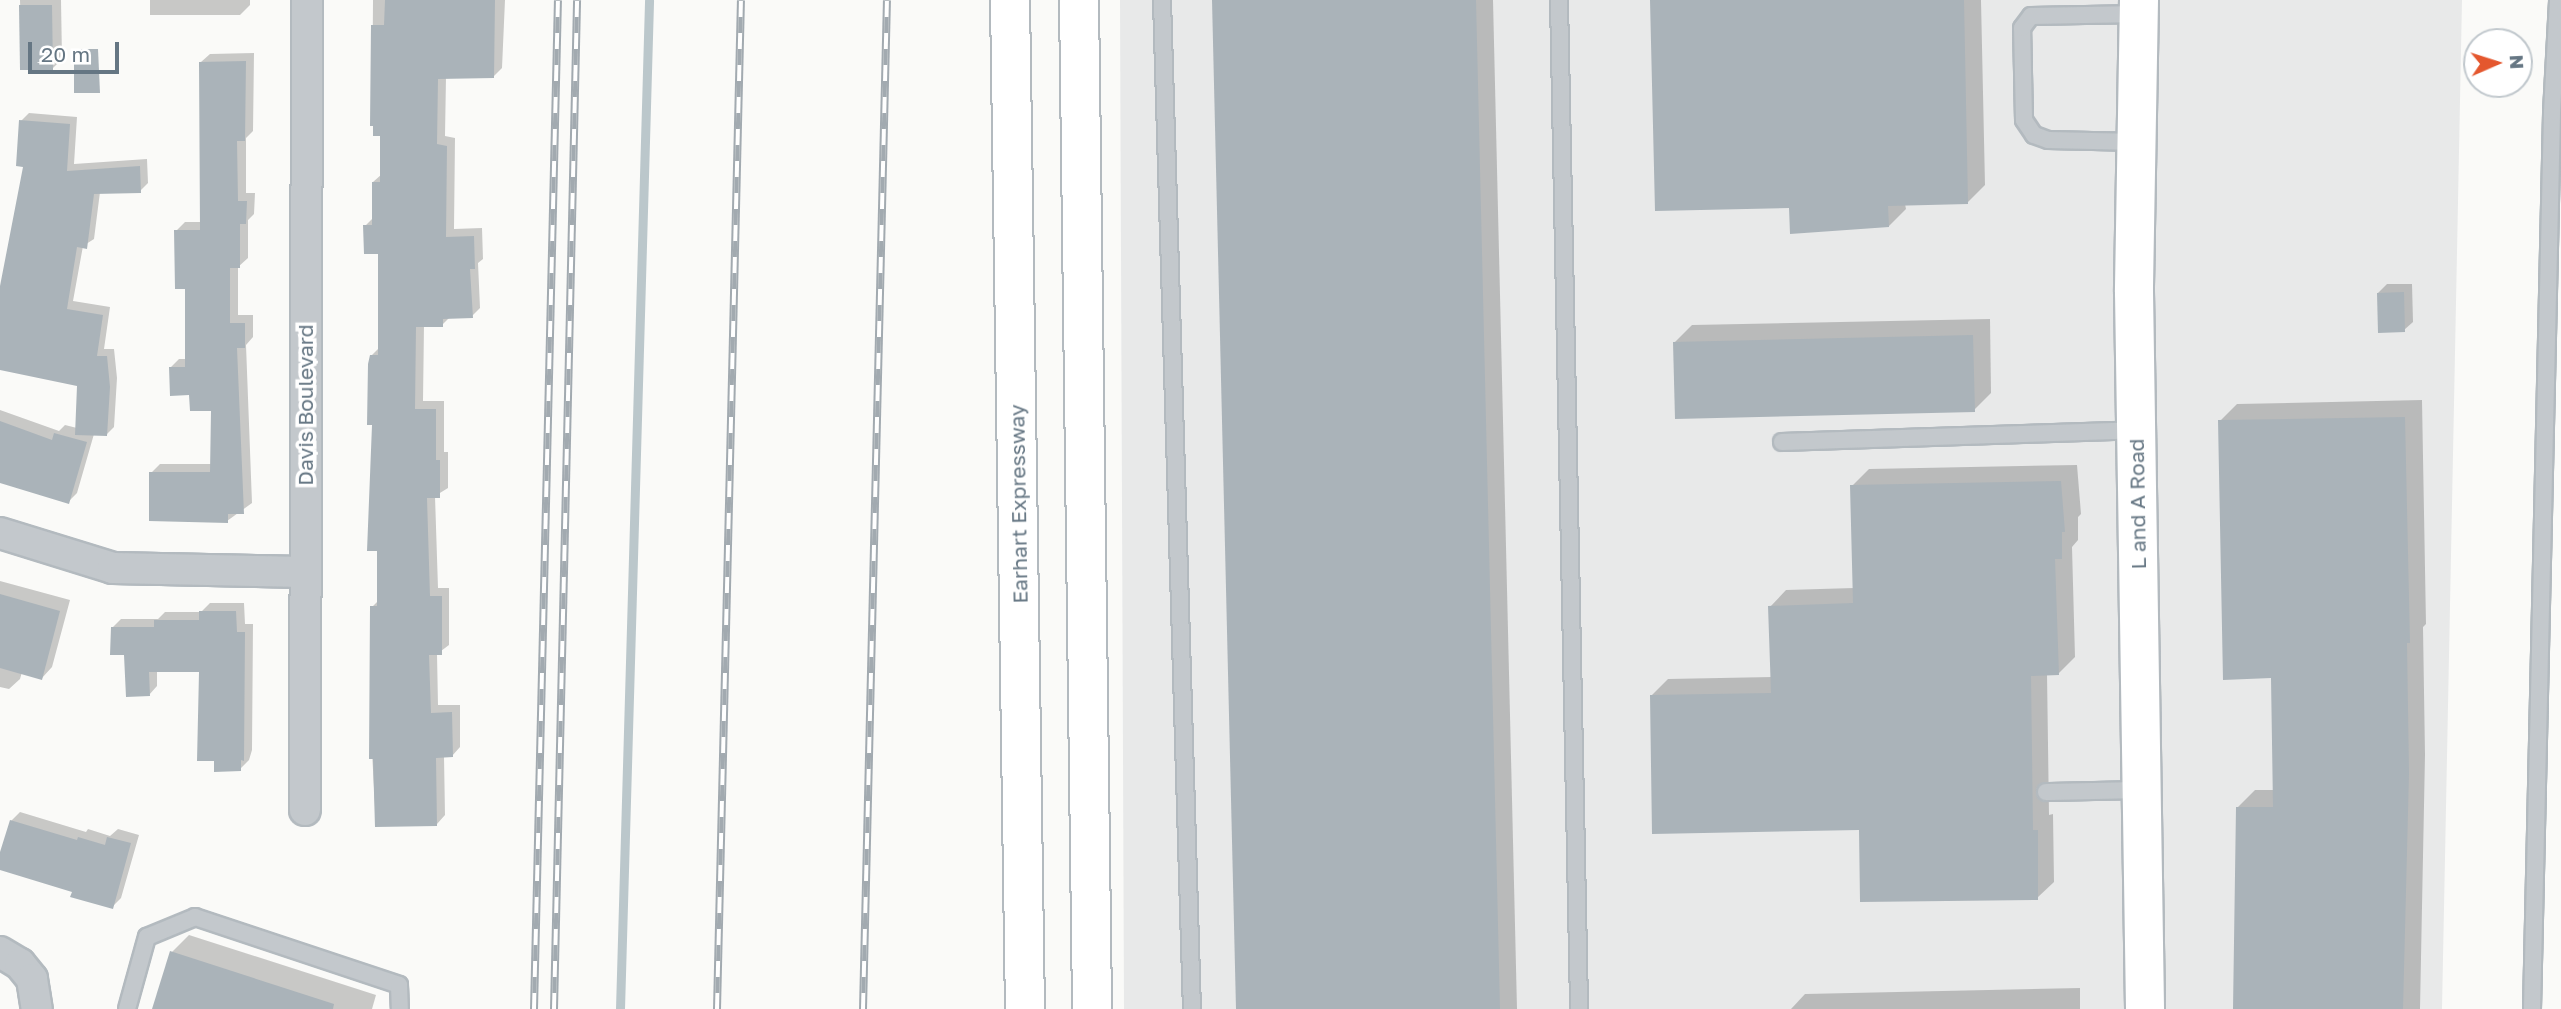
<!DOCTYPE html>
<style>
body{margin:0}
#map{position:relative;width:2561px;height:1009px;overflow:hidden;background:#fafaf8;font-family:"Golos Text",sans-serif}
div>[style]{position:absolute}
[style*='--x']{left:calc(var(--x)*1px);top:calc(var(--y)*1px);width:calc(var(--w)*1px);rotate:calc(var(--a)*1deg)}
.built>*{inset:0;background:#e8e9e9}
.shadow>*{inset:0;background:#0003}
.stream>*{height:9px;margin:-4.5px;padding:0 4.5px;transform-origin:4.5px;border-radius:4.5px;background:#bbc7cb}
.building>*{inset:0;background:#aab3b9}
.roads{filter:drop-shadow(2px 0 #b3babf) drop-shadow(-2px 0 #b3babf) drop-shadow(0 2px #b3babf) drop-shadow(0 -2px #b3babf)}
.lane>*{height:16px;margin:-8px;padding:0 8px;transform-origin:8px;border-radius:8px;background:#c3c8cc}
.street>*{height:30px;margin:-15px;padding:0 15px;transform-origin:15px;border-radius:15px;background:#c3c8cc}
.secondary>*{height:38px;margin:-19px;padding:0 19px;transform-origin:19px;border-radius:19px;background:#fff}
.highway>*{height:38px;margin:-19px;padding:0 19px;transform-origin:19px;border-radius:19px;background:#fff}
.rail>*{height:8px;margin-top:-4px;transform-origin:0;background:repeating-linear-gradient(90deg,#fff 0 16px,#a2aab0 0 32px);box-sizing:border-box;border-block:2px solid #a2aab0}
span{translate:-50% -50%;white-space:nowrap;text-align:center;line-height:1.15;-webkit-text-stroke:7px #fff;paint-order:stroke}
.street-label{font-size:21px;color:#657683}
.north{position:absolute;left:2463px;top:28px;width:70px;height:70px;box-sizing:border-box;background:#fff;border:2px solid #c1c8cd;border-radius:50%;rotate:87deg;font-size:19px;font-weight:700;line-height:28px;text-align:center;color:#657683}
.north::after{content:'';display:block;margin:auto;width:24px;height:32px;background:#e4572e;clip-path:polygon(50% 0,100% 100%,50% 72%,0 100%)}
.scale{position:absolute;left:28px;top:42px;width:91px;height:32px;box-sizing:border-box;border:4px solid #657683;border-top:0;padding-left:9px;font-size:21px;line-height:24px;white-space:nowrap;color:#657683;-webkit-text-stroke:5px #fff;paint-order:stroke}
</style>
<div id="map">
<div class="built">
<div style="clip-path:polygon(1120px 0,2462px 0,2442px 1009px,1124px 1009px)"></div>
</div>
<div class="shadow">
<div style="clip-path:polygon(20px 0,61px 0,62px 59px,53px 68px,22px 68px)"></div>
<div style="clip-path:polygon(150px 0,250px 0,250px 5px,240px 15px,150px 15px)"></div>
<div style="clip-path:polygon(373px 0,505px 0,502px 68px,494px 76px,446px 77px,445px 136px,455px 138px,454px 229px,482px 228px,483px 259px,478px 263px,480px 308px,472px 316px,450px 317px,442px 325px,424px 325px,423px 401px,444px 401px,444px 452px,448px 452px,448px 488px,435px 496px,438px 588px,449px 588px,449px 645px,437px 654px,438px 705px,460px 705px,460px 747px,452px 756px,444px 756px,445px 815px,437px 824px,376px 825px,370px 715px,372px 607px,379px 600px,372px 355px,380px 347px,380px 252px,365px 226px,374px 217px,373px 182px,382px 174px,382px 134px,372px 124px)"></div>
<div style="clip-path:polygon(1214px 0,1493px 0,1517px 1009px,1238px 1009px)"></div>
<div style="clip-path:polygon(1652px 0,1981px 0,1985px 185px,1968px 202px,1905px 204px,1906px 209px,1889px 226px,1790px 206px)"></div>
<div style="clip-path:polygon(254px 53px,253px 131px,246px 138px,246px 193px,255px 193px,254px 214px,248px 220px,248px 258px,238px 267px,238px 315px,253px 315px,253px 337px,246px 345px,252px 503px,227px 521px,151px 473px,160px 464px,212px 464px,212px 409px,191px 393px,170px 368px,179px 359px,186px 359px,187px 288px,176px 231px,185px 222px,202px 222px,201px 62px,210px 54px)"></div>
<div style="clip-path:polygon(29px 113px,77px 117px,74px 164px,147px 159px,148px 183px,140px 191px,100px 192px,94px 239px,83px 246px,73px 301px,110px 307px,104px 349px,114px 349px,117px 378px,114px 427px,106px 435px,94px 434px,77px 493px,68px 502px,0 481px,0 410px,59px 431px,65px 425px,77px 428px,79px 384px,0 368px,0 304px,25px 165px,21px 121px)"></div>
<div style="clip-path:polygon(2387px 284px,2412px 284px,2413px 322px,2404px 330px,2378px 293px)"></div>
<div style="clip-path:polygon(1990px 319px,1991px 393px,1974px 410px,1674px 343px,1692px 325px)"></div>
<div style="clip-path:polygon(2422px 400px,2426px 624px,2423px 627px,2425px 755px,2420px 1009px,2235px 1009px,2238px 807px,2255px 790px,2275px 790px,2272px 677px,2220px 421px,2237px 404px)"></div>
<div style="clip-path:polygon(2077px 465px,2081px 514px,2078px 517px,2078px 540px,2072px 547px,2075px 657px,2059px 673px,2047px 673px,2049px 815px,2053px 814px,2054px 882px,2037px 898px,1861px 828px,1652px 695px,1668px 679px,1772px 677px,1770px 607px,1786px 590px,1854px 588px,1852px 486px,1869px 469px)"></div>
<div style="clip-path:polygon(0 581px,70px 600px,52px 667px,42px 678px,22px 672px,20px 679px,9px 689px,0 687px)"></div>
<div style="clip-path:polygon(210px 603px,244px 603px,245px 624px,253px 624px,252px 750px,249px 760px,240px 769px,201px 671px,157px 670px,157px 686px,149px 695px,113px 627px,121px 619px,158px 619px,165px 612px,201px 612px)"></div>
<div style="clip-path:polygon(20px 812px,86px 832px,88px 829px,110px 836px,118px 829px,139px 835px,121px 898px,112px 907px,74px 891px,0 868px,11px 821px)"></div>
<div style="clip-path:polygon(189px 935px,376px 995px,372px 1009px,154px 1009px,172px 952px)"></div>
<div style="clip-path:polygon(2080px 988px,2080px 1009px,1791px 1009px,1805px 994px)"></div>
</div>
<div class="stream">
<div style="--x:620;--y:1009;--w:1009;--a:-88.35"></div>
</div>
<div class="building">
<div style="clip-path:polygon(385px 0,495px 0,494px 78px,438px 79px,437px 144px,447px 146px,446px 237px,474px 236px,475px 269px,470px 269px,473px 318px,443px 319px,443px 327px,416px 327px,415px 409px,436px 409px,436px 460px,440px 460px,440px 498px,427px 498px,430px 596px,442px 596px,442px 655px,429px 655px,431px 713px,452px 712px,453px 757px,436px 758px,437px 826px,375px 827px,373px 759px,369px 759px,370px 606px,377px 606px,377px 551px,367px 551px,372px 425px,367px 425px,368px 364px,370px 355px,378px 355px,378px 254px,364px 254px,363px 225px,372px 225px,372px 182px,380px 182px,380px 136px,373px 136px,373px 126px,370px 126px,371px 25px,384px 25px)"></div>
<div style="clip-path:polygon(1212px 0,1476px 0,1500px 1009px,1236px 1009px)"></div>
<div style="clip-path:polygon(1650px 0,1964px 0,1968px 204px,1888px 206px,1889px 227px,1790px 234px,1789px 208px,1655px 211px)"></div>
<div style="clip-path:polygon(19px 5px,52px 5px,53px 70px,20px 70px)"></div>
<div style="clip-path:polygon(74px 49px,98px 49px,100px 93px,74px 93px)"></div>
<div style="clip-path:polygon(246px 61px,245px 141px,237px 141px,238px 201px,247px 201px,246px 224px,240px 224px,240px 268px,230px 268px,230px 323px,245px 323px,245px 348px,237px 348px,244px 514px,228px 514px,228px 523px,149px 521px,149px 472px,210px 472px,211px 411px,190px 411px,189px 395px,170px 396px,169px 367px,185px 367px,185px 289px,175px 289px,174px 230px,200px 230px,199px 62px)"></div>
<div style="clip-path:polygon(19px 120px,70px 124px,67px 171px,140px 166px,141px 193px,94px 194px,87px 249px,77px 247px,67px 309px,103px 315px,97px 356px,107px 356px,110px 387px,107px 436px,75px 435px,77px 386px,0 370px,0 286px,23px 167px,16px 166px)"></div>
<div style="clip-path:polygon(2404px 292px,2405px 332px,2378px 333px,2377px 293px)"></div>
<div style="clip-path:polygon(1973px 335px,1975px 412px,1675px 419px,1673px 342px)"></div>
<div style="clip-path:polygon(2405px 417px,2410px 643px,2407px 643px,2409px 773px,2403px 1009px,2233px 1009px,2236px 807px,2273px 807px,2271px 678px,2223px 680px,2218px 420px)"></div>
<div style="clip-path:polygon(0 421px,52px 440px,54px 433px,87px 442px,69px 504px,0 483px)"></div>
<div style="clip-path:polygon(2061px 481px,2065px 532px,2062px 532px,2062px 559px,2055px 559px,2059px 675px,2031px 676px,2033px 830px,2038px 830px,2038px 900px,1860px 902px,1859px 830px,1652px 834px,1650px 695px,1771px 693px,1768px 606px,1853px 603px,1850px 485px)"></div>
<div style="clip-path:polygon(0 594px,60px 611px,42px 680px,0 668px)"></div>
<div style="clip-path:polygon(199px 611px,236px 611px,237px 632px,245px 632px,244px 761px,241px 760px,241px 771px,214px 772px,214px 761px,197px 761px,199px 672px,149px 672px,150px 696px,126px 697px,124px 655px,110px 655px,111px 627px,154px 627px,154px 620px,199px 620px)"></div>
<div style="clip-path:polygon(10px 820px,77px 840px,78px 837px,105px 845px,107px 837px,131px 843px,113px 909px,70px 897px,72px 892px,0 870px,0 852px)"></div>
<div style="clip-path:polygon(170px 951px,334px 1004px,333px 1009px,152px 1009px)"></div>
</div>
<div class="roads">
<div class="lane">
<div style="--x:1162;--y:0;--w:1009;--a:88.3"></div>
<div style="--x:1559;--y:0;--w:1009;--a:88.86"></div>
<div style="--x:2137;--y:142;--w:89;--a:-178.7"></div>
<div style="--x:2048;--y:140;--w:15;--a:-160"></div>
<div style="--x:2034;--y:135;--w:18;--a:-124"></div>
<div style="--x:2024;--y:120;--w:92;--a:-91.2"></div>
<div style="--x:2022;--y:28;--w:15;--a:-53"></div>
<div style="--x:2031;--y:16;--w:108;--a:-1.1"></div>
<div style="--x:1782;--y:442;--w:354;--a:-1.9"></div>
<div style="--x:2046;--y:792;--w:96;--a:-1.2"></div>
<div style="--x:127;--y:1009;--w:75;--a:-74.5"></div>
<div style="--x:147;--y:937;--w:52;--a:-22.6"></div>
<div style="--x:195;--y:917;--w:215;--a:18.4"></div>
<div style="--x:399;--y:985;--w:24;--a:88"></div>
<div style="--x:2532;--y:1009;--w:897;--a:-88.72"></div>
<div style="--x:2552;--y:112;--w:112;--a:-86.9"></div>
</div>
<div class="street">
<div style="--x:0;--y:533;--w:118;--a:17.2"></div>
<div style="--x:113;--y:568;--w:191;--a:1.2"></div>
<div style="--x:305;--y:810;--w:810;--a:-89.86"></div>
<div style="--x:0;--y:952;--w:23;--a:31"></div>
<div style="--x:20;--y:964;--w:19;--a:51"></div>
<div style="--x:32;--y:979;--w:30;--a:81"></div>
</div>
<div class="secondary">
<div style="--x:2139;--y:0;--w:292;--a:91"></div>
<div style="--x:2134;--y:292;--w:717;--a:89.12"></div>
</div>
<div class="highway">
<div style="--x:1010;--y:0;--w:1009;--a:89.15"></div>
<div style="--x:1079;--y:0;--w:1009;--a:89.26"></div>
</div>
</div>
<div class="rail">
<div style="--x:534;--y:1009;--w:1009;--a:-88.64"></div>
<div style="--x:554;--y:1009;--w:1009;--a:-88.69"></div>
<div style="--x:717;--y:1009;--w:1009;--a:-88.64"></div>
<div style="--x:863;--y:1009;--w:1009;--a:-88.64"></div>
</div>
<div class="street-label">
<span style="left:305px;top:405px;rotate:-90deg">Davis Boulevard</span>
<span style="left:1018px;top:504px;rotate:-91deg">Earhart Expressway</span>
<span style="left:2137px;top:504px;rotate:-91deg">L and A Road</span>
</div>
<div class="north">N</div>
<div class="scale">20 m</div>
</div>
